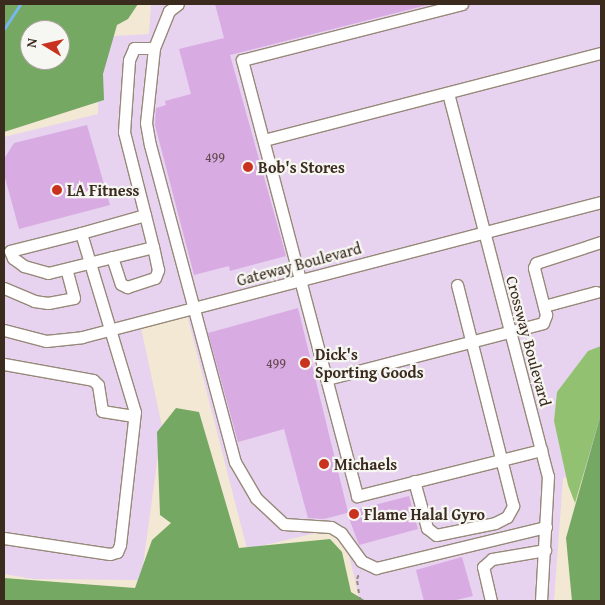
<!DOCTYPE html>
<style>
body{margin:0}
#map{position:relative;width:605px;height:605px;overflow:hidden;background:#f3e8d4;font-family:"Gentium Book Plus",serif}
div>[style]{position:absolute}
[style*='--x']{left:calc(var(--x)*1px);top:calc(var(--y)*1px);width:calc(var(--w)*1px);rotate:calc(var(--a)*1deg)}
.built>*{inset:0;background:#e7d2ef}
.green>*{inset:0;background:#92c271}
.forest>*{inset:0;background:#75a863}
.stream>*{height:3px;margin:-1.5px;padding:0 1.5px;transform-origin:1.5px;border-radius:1.5px;background:#77b7eb}
.building>*{inset:0;background:#d9abe3}
.path>*{height:2px;margin-top:-1px;transform-origin:0;background:repeating-linear-gradient(90deg,#978979 0 4px,transparent 0 8px)}
.roads{filter:drop-shadow(1px 0 #978979) drop-shadow(-1px 0 #978979) drop-shadow(0 1px #978979) drop-shadow(0 -1px #978979)}
.minor>*{height:11px;margin:-5.5px;padding:0 5.5px;transform-origin:5.5px;border-radius:5.5px;background:#fff}
.dots>*{width:14px;height:14px;translate:-50% -50%;box-sizing:border-box;border:2px solid #f6f6f2;border-radius:50%}
span{translate:-50% -50%;white-space:nowrap;text-align:center;line-height:1.15;-webkit-text-stroke:4.5px #f6f6f2;paint-order:stroke}
.number-label{font-size:14px;color:#624a4f}
.number-label span{-webkit-text-stroke-width:0}
.poi-label{font-size:16px;color:#3b2a1e;font-weight:700}
.left{translate:0 -50%;text-align:left}
.street-label{font-size:16px;color:#3b2a1e}
.frame{position:absolute;inset:0;border:5px solid #3b2a1e;pointer-events:none}
.north{position:absolute;left:20px;top:20px;width:50px;height:50px;box-sizing:border-box;background:#f6f6f2;border:1px solid #aba49d;border-radius:50%;rotate:279deg;font-size:14px;font-weight:700;line-height:20px;text-align:center;color:#3b2a1e}
.north::after{content:'';display:block;margin:auto;width:18px;height:22px;background:#c8321e;clip-path:polygon(50% 0,100% 100%,50% 72%,0 100%)}
</style>
<div id="map">
<div class="built">
<div style="clip-path:polygon(151px 4px,601px 4px,601px 470px,563px 478px,554px 601px,360px 601px,342px 527px,247px 549px,186px 311px,140px 323px,162px 426px,141px 580px,33px 579px,4px 574px,4px 137px,98px 114px,100px 37px,149px 34px)"></div>
</div>
<div class="green">
<div style="clip-path:polygon(601px 346px,601px 414px,575px 503px,568px 485px,554px 421px,557px 392px,588px 351px)"></div>
</div>
<div class="forest">
<div style="clip-path:polygon(evenodd,4px 4px,138px 4px,128px 19px,117px 25px,103px 74px,104px 100px,4px 132px,4px 4px,30px 30px,60px 30px,60px 60px,30px 60px,30px 30px)"></div>
<div style="clip-path:polygon(176px 408px,199px 412px,239px 548px,330px 539px,342px 552px,351px 592px,366px 601px,4px 601px,4px 578px,135px 588px,152px 540px,171px 523px,160px 515px,157px 432px)"></div>
<div style="clip-path:polygon(601px 414px,601px 601px,572px 601px,566px 538px)"></div>
</div>
<div class="stream">
<div style="--x:4;--y:29;--w:30;--a:-57"></div>
</div>
<div class="building">
<div style="clip-path:polygon(215px 4px,431px 4px,230px 55px,286px 256px,230px 271px,229px 266px,194px 275px,155px 125px,156px 108px,166px 105px,165px 101px,191px 94px,179px 49px,224px 38px)"></div>
<div style="clip-path:polygon(87px 125px,110px 205px,19px 229px,4px 174px,4px 159px,14px 143px)"></div>
<div style="clip-path:polygon(298px 308px,348px 512px,409px 496px,418px 529px,359px 545px,347px 513px,324px 519px,308px 518px,284px 429px,238px 442px,208px 333px)"></div>
<div style="clip-path:polygon(462px 557px,473px 596px,452px 601px,424px 601px,416px 570px)"></div>
</div>
<div class="path">
<div style="--x:360;--y:601;--w:22;--a:-98"></div>
<div style="--x:357;--y:579;--w:8;--a:-67"></div>
</div>
<div class="roads">
<div class="minor">
<div style="--x:462;--y:4;--w:227;--a:165.7"></div>
<div style="--x:242;--y:60;--w:451;--a:75.2"></div>
<div style="--x:357;--y:496;--w:190;--a:-14"></div>
<div style="--x:154;--y:48;--w:75;--a:96.1"></div>
<div style="--x:146;--y:123;--w:22;--a:80"></div>
<div style="--x:150;--y:145;--w:328;--a:75"></div>
<div style="--x:235;--y:462;--w:42;--a:59.7"></div>
<div style="--x:256;--y:498;--w:38;--a:43"></div>
<div style="--x:284;--y:524;--w:47;--a:3.7"></div>
<div style="--x:331;--y:527;--w:12;--a:31"></div>
<div style="--x:341;--y:533;--w:34;--a:54"></div>
<div style="--x:361;--y:561;--w:17;--a:25"></div>
<div style="--x:376;--y:568;--w:175;--a:-13.6"></div>
<div style="--x:448;--y:93;--w:396;--a:75.4"></div>
<div style="--x:548;--y:476;--w:125;--a:93.2"></div>
<div style="--x:264;--y:140;--w:348;--a:-14.5"></div>
<div style="--x:81;--y:233;--w:73;--a:165.8"></div>
<div style="--x:10;--y:251;--w:8;--a:67"></div>
<div style="--x:13;--y:258;--w:14;--a:36"></div>
<div style="--x:24;--y:266;--w:25;--a:16"></div>
<div style="--x:48;--y:273;--w:108;--a:-13.9"></div>
<div style="--x:153;--y:247;--w:33;--a:-104"></div>
<div style="--x:112;--y:257;--w:28;--a:72"></div>
<div style="--x:121;--y:284;--w:7;--a:27"></div>
<div style="--x:127;--y:287;--w:29;--a:-18"></div>
<div style="--x:155;--y:278;--w:9;--a:-69"></div>
<div style="--x:158;--y:270;--w:24;--a:-102"></div>
<div style="--x:4;--y:288;--w:33;--a:23"></div>
<div style="--x:34;--y:301;--w:14;--a:8"></div>
<div style="--x:48;--y:303;--w:26;--a:-11"></div>
<div style="--x:74;--y:298;--w:30;--a:-105"></div>
<div style="--x:544;--y:306;--w:54;--a:-15.1"></div>
<div style="--x:4;--y:330;--w:43;--a:14.7"></div>
<div style="--x:46;--y:341;--w:36;--a:-6"></div>
<div style="--x:82;--y:337;--w:536;--a:-14.58"></div>
<div style="--x:4;--y:364;--w:90;--a:10.2"></div>
<div style="--x:93;--y:380;--w:7;--a:45"></div>
<div style="--x:98;--y:385;--w:26;--a:81"></div>
<div style="--x:102;--y:411;--w:32;--a:9"></div>
<div style="--x:327;--y:379;--w:223;--a:-14.5"></div>
<div style="--x:543;--y:323;--w:9;--a:-69"></div>
<div style="--x:546;--y:315;--w:49;--a:-104.3"></div>
<div style="--x:534;--y:268;--w:5;--a:-68"></div>
<div style="--x:536;--y:263;--w:68;--a:-17.9"></div>
<div style="--x:414;--y:481;--w:49;--a:74.5"></div>
<div style="--x:427;--y:528;--w:11;--a:38"></div>
<div style="--x:436;--y:535;--w:60;--a:-11.5"></div>
<div style="--x:495;--y:523;--w:13;--a:-27"></div>
<div style="--x:507;--y:517;--w:13;--a:-61"></div>
<div style="--x:513;--y:506;--w:228;--a:-104.2"></div>
<div style="--x:4;--y:538;--w:107;--a:8.6"></div>
<div style="--x:110;--y:554;--w:7;--a:-16"></div>
<div style="--x:117;--y:552;--w:8;--a:-67"></div>
<div style="--x:120;--y:545;--w:134;--a:-83.6"></div>
<div style="--x:135;--y:412;--w:187;--a:-106.8"></div>
<div style="--x:81;--y:233;--w:66;--a:-15.7"></div>
<div style="--x:145;--y:215;--w:86;--a:-104.2"></div>
<div style="--x:124;--y:132;--w:72;--a:-86"></div>
<div style="--x:129;--y:60;--w:13;--a:-67"></div>
<div style="--x:134;--y:48;--w:20;--a:0"></div>
<div style="--x:154;--y:48;--w:40;--a:-68"></div>
<div style="--x:169;--y:11;--w:11;--a:-38"></div>
<div style="--x:491;--y:601;--w:35;--a:-103"></div>
<div style="--x:483;--y:567;--w:12;--a:-42"></div>
<div style="--x:492;--y:559;--w:54;--a:-9.6"></div>
</div>
</div>
<div class="dots">
<div style="left:248px;top:167px;background:#c8321e"></div>
<div style="left:57px;top:190px;background:#c8321e"></div>
<div style="left:305px;top:363px;background:#c8321e"></div>
<div style="left:324px;top:464px;background:#c8321e"></div>
<div style="left:354px;top:514px;background:#c8321e"></div>
</div>
<div class="number-label">
<span style="left:215px;top:157px">499</span>
<span style="left:276px;top:363px">499</span>
</div>
<div class="poi-label">
<span class="left" style="left:258px;top:167px">Bob's Stores</span>
<span class="left" style="left:67px;top:190px">LA Fitness</span>
<span class="left" style="left:315px;top:363px">Dick's<br>Sporting Goods</span>
<span class="left" style="left:334px;top:464px">Michaels</span>
<span class="left" style="left:364px;top:514px">Flame Halal Gyro</span>
</div>
<div class="street-label">
<span style="left:299px;top:264px;rotate:-15deg">Gateway Boulevard</span>
<span style="left:529px;top:341px;rotate:75deg">Crossway Boulevard</span>
</div>
<div class="frame"></div>
<div class="north">N</div>
</div>
